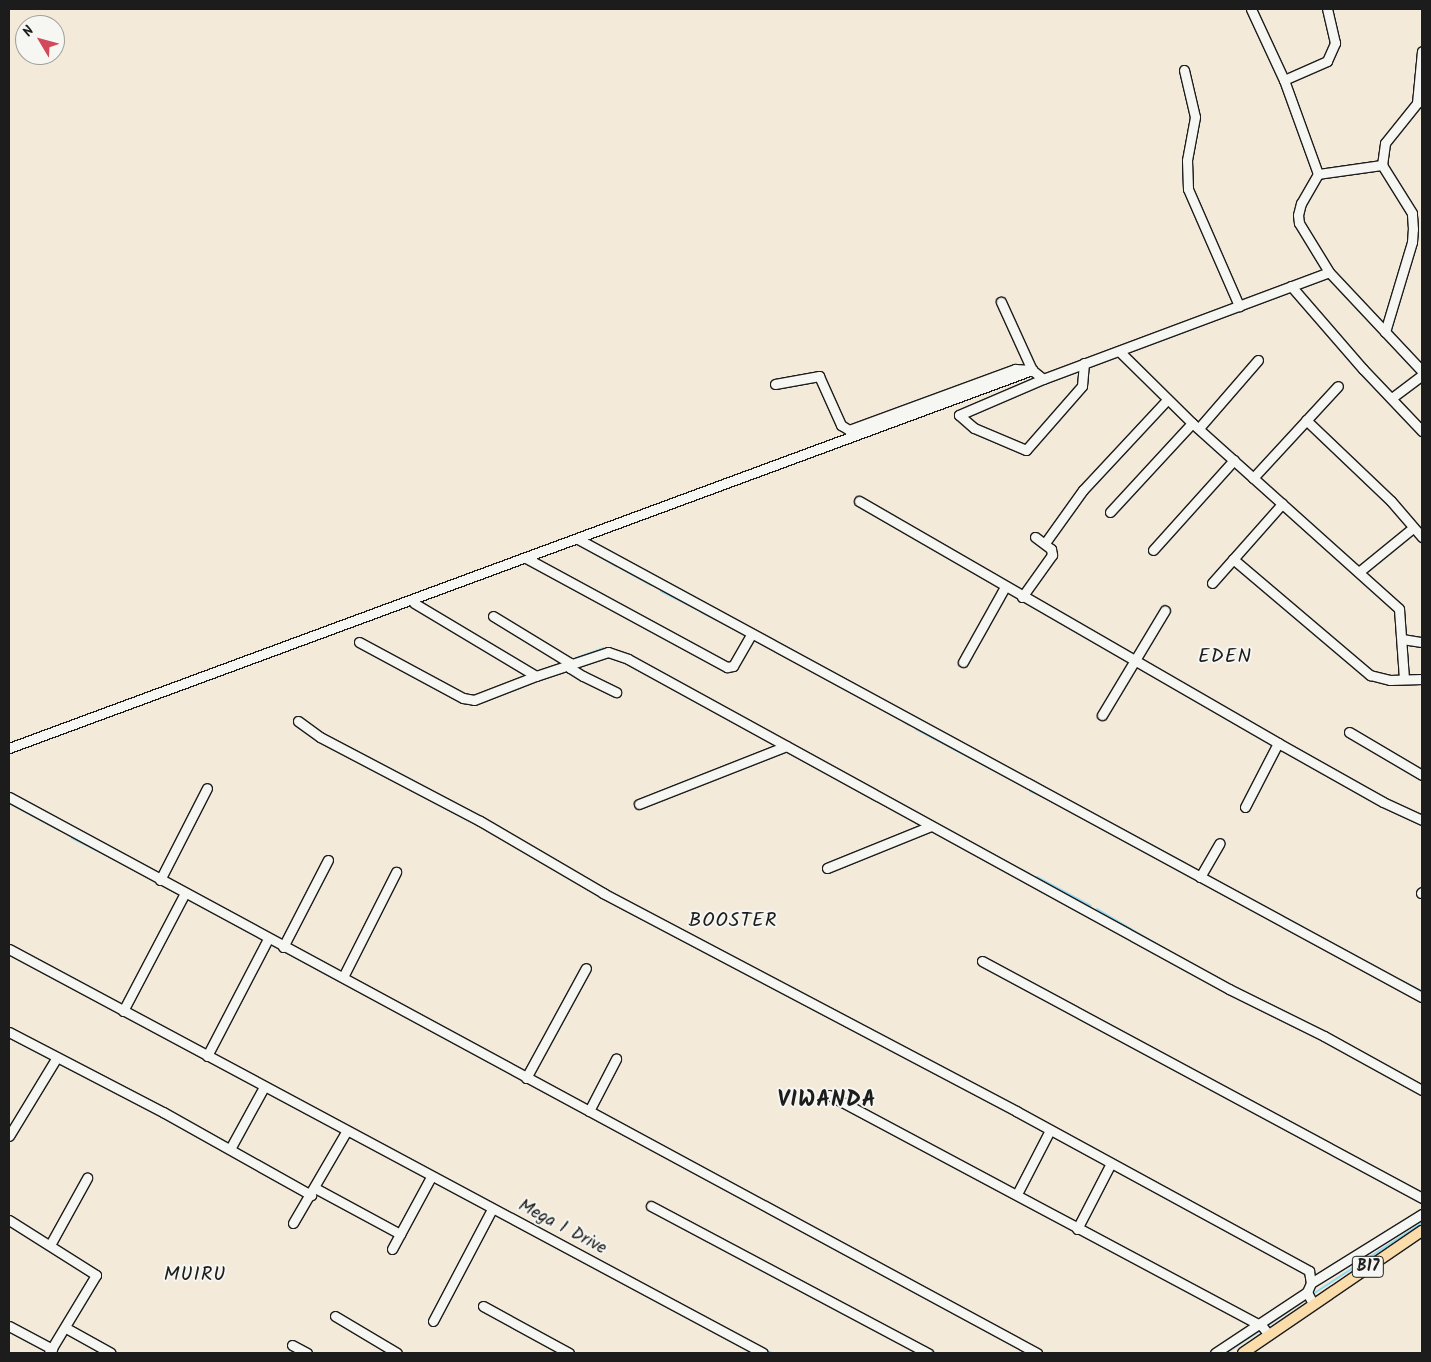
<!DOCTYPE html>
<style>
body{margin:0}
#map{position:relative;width:1431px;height:1362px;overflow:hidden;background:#f3ead9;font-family:Kalam,sans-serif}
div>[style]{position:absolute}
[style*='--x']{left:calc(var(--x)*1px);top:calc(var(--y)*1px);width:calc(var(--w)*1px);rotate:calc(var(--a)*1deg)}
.stream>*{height:2px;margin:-1px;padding:0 1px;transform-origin:1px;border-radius:1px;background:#92daf4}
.roads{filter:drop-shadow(1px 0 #1c1c1c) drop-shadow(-1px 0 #1c1c1c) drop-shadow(0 1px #1c1c1c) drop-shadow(0 -1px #1c1c1c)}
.minor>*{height:9px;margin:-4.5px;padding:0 4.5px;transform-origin:4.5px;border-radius:4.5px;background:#f6f6f2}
.major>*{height:10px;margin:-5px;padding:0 5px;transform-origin:5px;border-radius:5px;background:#fbddab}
span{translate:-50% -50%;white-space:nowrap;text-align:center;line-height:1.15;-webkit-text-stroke:4px #f6f6f2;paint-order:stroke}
.shield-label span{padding:1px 4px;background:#f6f6f2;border:1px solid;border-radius:4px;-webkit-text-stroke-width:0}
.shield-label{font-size:16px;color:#1c1c1c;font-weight:700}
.street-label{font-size:18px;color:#1c1c1c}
.quarter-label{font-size:20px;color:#1c1c1c;letter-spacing:1px}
.district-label{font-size:22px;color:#1c1c1c;font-weight:700;letter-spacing:1px}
.frame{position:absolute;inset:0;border:10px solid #1c1c1c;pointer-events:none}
.north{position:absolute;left:15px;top:15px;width:50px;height:50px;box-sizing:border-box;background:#f6f6f2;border:1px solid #9f9f9c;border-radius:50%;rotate:307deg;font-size:14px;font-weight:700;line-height:20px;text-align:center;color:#1c1c1c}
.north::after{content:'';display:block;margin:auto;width:18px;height:22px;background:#d1495b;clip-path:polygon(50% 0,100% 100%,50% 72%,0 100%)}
</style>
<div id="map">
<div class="stream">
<div style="--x:1390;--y:327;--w:10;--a:66"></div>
<div style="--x:594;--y:553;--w:26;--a:31"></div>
<div style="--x:620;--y:568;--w:35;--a:29"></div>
<div style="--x:661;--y:591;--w:38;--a:27"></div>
<div style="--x:701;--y:612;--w:51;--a:27.1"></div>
<div style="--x:781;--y:654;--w:9;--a:32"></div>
<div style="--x:576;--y:658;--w:29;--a:-20"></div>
<div style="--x:659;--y:681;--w:41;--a:27.8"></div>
<div style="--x:882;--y:709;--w:20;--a:30"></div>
<div style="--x:904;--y:722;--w:6;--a:31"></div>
<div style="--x:916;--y:729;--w:126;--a:28"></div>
<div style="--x:842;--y:772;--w:183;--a:28.7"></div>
<div style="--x:1030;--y:791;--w:17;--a:24"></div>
<div style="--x:9;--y:803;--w:57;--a:28.4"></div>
<div style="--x:1062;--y:806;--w:27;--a:28"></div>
<div style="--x:903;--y:815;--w:21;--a:31"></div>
<div style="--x:1119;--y:828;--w:75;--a:27.9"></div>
<div style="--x:72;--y:838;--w:67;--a:26.6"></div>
<div style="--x:1020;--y:869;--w:11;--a:27"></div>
<div style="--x:1037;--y:877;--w:61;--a:28.2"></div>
<div style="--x:1192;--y:877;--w:90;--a:28.6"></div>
<div style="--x:167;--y:888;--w:16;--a:27"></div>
<div style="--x:1097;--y:909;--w:87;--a:30.4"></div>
<div style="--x:1282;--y:916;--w:24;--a:28"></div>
<div style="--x:282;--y:950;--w:65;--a:28.5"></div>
<div style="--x:1216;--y:977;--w:23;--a:29"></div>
<div style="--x:1400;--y:980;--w:25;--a:27"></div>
<div style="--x:344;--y:983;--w:44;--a:28.3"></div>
<div style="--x:387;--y:1006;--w:8;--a:30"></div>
<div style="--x:447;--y:1039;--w:19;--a:28"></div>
<div style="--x:767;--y:1212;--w:14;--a:30"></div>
<div style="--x:1313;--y:1294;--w:130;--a:-33.1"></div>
<div style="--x:1267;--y:1326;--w:46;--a:-34.4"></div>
<div style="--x:765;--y:1349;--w:8;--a:30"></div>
<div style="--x:1226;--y:1353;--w:42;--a:-33.3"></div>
</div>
<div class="roads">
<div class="minor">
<div style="--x:1251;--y:9;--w:78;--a:65.1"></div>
<div style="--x:1284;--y:80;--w:100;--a:70.1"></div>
<div style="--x:1318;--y:174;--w:34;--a:120"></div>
<div style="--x:1301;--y:203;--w:12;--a:104"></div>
<div style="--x:1298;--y:215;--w:8;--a:83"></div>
<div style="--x:1299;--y:223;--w:57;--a:58.5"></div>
<div style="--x:1184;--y:70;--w:48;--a:76.8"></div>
<div style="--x:1195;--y:117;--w:44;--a:100.5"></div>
<div style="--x:1187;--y:160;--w:29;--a:88"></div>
<div style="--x:1188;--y:189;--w:128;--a:66.4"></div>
<div style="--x:1284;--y:80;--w:47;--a:-23.8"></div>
<div style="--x:1327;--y:61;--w:20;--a:-66"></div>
<div style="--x:1335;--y:43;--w:35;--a:-103"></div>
<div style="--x:1318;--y:174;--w:65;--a:-8"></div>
<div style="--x:1291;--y:286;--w:110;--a:49.1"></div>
<div style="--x:1363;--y:369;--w:86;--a:46.4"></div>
<div style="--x:1385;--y:332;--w:94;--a:-73.3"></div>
<div style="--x:1412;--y:242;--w:13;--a:-86"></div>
<div style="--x:1413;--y:229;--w:16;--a:-94"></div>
<div style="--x:1412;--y:213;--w:57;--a:-122"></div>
<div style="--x:1382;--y:165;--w:22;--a:-82"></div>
<div style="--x:1385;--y:143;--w:51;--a:-51.3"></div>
<div style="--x:1417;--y:103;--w:52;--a:-84.5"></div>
<div style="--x:1120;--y:352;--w:101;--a:44.6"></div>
<div style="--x:1192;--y:423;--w:278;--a:41.9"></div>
<div style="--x:1399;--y:609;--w:70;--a:85.9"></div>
<div style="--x:1084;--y:363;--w:23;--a:95"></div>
<div style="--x:1082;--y:386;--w:85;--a:131.2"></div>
<div style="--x:1026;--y:450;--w:56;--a:-157.1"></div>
<div style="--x:974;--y:428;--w:20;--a:-139"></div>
<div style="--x:959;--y:415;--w:91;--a:-23.2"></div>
<div style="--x:1043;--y:379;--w:305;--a:-20.5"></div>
<div style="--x:1329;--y:272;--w:136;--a:46.8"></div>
<div style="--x:775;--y:384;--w:45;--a:-10.3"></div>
<div style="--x:819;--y:376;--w:54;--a:65.8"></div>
<div style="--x:841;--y:425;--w:9;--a:32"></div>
<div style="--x:849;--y:430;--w:177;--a:-20.2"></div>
<div style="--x:1015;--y:369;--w:17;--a:3"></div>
<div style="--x:1032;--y:370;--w:14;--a:39"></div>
<div style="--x:1393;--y:397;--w:36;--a:-37"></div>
<div style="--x:1306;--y:420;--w:117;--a:43.6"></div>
<div style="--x:1391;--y:501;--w:48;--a:49.3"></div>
<div style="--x:1199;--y:428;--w:90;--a:-49.1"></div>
<div style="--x:1253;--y:478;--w:125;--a:-47.3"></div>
<div style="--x:859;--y:501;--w:484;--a:30"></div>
<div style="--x:1278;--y:743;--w:120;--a:29.3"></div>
<div style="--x:1383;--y:802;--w:43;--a:24.8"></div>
<div style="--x:1110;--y:512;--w:121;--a:-47.3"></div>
<div style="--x:578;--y:539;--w:960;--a:28.49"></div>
<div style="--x:1045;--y:543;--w:65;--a:-54.4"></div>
<div style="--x:1083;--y:490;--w:123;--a:-47"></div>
<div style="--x:1153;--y:550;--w:121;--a:-48"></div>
<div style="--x:526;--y:558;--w:229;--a:28.5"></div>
<div style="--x:727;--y:667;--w:6;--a:-9"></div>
<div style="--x:733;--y:666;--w:36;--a:-60"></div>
<div style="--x:1233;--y:559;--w:180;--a:40.3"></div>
<div style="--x:1370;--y:675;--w:21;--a:14"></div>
<div style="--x:1390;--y:680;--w:32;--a:-2"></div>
<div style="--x:1360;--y:571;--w:68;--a:-39.1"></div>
<div style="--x:1212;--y:583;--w:106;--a:-48.5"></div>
<div style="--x:1022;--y:597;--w:52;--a:-54.5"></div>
<div style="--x:1052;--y:555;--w:6;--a:-99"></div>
<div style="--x:1051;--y:549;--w:20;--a:-143"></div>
<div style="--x:414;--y:603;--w:142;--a:30.9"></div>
<div style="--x:536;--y:676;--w:76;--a:-18.4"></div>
<div style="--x:608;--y:652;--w:21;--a:19"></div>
<div style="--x:628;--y:659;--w:686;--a:28.77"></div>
<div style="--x:1229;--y:989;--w:106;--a:26.3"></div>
<div style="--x:1324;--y:1036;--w:112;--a:28.9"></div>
<div style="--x:493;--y:616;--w:90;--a:31.4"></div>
<div style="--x:570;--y:663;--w:5;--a:90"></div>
<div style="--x:570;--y:668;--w:15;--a:32"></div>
<div style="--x:583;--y:676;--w:37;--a:26"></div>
<div style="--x:1402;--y:639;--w:20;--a:9"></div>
<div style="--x:359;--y:642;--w:118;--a:28.3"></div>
<div style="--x:463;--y:698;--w:11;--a:10"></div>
<div style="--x:474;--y:700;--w:66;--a:-21.2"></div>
<div style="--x:963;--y:662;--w:86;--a:-60.8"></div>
<div style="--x:1102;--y:715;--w:122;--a:-59"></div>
<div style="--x:298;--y:721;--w:27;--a:36"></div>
<div style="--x:320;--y:737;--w:181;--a:27.7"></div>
<div style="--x:480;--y:821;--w:143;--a:30.3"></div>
<div style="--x:603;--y:893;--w:467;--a:27.8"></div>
<div style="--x:1016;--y:1111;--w:334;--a:28.6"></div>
<div style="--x:1309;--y:1271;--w:12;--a:81"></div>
<div style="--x:1311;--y:1283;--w:10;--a:114"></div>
<div style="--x:1307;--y:1292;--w:13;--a:63"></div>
<div style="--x:1349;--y:732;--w:85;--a:30.5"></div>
<div style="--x:9;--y:748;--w:1091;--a:-20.28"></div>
<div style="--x:1032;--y:370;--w:75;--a:-114.5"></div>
<div style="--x:9;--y:797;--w:1169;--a:28.41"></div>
<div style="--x:639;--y:804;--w:158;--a:-21.5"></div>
<div style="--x:1245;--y:807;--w:72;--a:-62.7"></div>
<div style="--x:827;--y:868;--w:112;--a:-22"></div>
<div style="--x:1200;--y:877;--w:39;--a:-60"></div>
<div style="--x:160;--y:880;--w:103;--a:-62.9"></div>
<div style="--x:1421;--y:893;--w:1;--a:-45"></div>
<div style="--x:283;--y:947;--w:98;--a:-62.7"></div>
<div style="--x:9;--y:949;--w:855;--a:28.18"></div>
<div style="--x:982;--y:961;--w:500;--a:28.3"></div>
<div style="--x:343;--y:977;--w:118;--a:-63.2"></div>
<div style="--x:123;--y:1011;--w:133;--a:-62.3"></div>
<div style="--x:9;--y:1032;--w:174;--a:27.5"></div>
<div style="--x:163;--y:1112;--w:170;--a:29.3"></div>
<div style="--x:207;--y:1056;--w:132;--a:-62.5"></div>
<div style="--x:526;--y:1078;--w:125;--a:-61.4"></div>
<div style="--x:829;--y:1095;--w:491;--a:28.1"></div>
<div style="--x:1262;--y:1326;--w:11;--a:52"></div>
<div style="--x:589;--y:1111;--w:59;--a:-62.6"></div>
<div style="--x:9;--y:1136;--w:92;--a:-58.7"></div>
<div style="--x:230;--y:1149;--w:71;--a:-61.3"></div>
<div style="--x:315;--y:1188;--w:97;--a:28.4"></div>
<div style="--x:1017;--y:1194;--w:72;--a:-62.7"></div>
<div style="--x:651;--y:1206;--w:314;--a:28"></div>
<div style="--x:9;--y:1220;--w:103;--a:32.3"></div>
<div style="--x:96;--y:1275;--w:91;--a:121.1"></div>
<div style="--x:293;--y:1223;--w:105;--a:-59.8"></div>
<div style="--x:1077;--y:1229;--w:74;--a:-62.7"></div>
<div style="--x:50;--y:1245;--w:77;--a:-61.1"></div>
<div style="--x:392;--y:1249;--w:82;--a:-61.6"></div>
<div style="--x:1311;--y:1283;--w:131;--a:-31.9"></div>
<div style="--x:483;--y:1306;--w:98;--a:28.7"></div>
<div style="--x:335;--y:1316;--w:72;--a:30.8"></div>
<div style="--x:433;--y:1321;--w:127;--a:-62.2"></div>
<div style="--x:9;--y:1326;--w:49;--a:28.1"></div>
<div style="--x:66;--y:1328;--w:51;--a:29.1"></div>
<div style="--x:292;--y:1345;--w:17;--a:28"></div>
<div style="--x:1215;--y:1353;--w:110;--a:-33.5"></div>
</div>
<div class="major">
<div style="--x:1243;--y:1353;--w:217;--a:-34.3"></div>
</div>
</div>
<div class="shield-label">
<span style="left:1368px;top:1267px">B17</span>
</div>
<div class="street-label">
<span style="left:562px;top:1228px;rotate:28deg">Mega 1 Drive</span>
</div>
<div class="quarter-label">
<span style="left:1225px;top:657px">EDEN</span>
<span style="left:733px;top:921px">BOOSTER</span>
<span style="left:195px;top:1275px">MUIRU</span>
</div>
<div class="district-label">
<span style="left:827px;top:1101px">VIWANDA</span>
</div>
<div class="frame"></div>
<div class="north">N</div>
</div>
